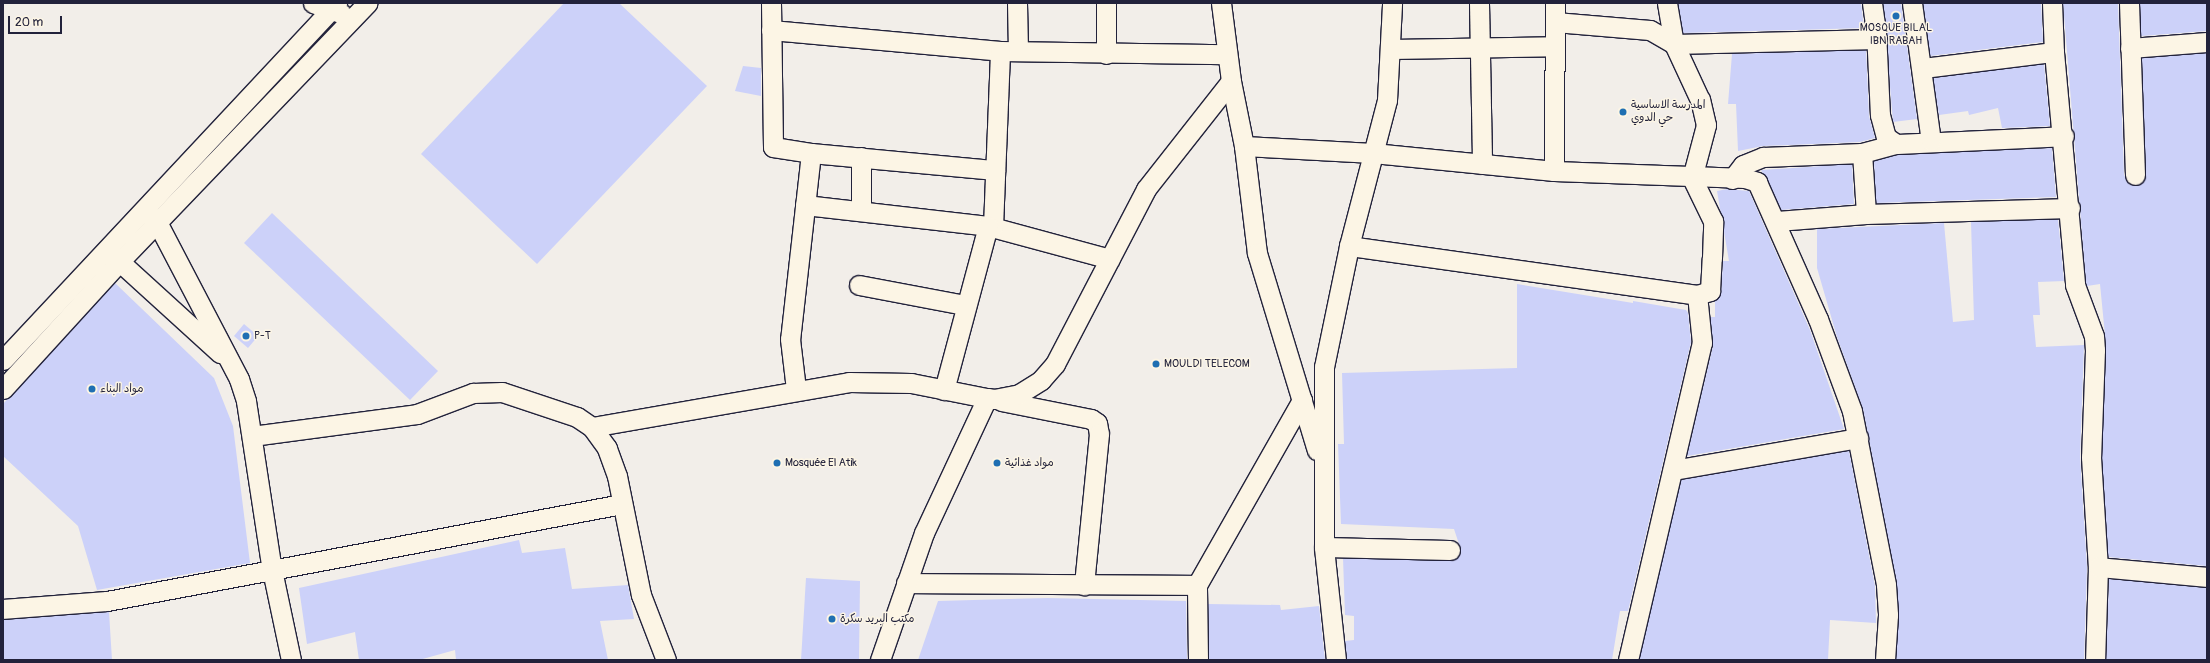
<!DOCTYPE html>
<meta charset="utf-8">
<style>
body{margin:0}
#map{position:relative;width:2210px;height:663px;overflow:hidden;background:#f2eee9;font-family:Pangolin,"Playpen Sans Arabic",sans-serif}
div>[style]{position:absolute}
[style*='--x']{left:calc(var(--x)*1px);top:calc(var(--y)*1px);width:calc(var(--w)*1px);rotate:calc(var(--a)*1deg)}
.building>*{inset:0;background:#ccd1f9}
.roads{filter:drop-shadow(1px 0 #22223b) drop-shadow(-1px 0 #22223b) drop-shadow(0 1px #22223b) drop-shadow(0 -1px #22223b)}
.minor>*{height:19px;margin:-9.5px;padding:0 9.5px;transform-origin:9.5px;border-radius:9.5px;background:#fcf5e5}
.dots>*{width:11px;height:11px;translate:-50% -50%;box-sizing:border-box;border:2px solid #fcf5e5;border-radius:50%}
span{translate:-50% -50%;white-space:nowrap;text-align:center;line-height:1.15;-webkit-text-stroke:3px #fcf5e5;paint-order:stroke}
.poi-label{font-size:11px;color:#22223b}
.left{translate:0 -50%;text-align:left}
.frame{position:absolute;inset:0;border:4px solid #22223b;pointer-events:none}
.scale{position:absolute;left:8px;top:16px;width:54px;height:18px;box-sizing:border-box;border:2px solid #22223b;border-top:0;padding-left:5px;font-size:12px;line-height:14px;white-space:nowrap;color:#22223b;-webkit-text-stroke:3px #fcf5e5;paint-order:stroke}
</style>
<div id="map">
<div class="building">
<div style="clip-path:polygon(564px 3px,619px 3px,707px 86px,537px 264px,421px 154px)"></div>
<div style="clip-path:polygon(1678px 3px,1861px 3px,1864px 28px,1683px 33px)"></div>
<div style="clip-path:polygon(1883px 3px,1901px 3px,1917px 119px,1893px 122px)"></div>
<div style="clip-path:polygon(1923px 3px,2041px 3px,2043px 42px,1930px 56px)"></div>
<div style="clip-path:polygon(2063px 3px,2118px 3px,2124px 175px,2130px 185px,2141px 184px,2146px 175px,2142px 58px,2207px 53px,2207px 566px,2108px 557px,2102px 457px,2105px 335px,2100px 284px,2087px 286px,2086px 283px)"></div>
<div style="clip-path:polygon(2140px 3px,2207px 3px,2207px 31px,2141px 36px)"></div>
<div style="clip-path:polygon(1866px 50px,1869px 116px,1875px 138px,1860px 142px,1763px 146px,1738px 151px,1736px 104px,1728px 104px,1732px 54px)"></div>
<div style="clip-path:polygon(2044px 64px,2050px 126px,2002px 128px,1998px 108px,1969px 115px,1968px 111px,1939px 115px,1933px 78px)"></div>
<div style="clip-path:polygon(743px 66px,761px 68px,761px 96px,735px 91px)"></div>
<div style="clip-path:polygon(2052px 148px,2056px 197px,1876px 203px,1874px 161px,1898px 155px)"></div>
<div style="clip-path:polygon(1852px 164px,1854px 204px,1781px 210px,1761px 170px)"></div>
<div style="clip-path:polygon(1727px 189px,1749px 191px,1810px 330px,1844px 429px,1687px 456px,1713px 346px,1710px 317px,1715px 317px,1715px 300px,1721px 292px,1723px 261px,1729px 261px,1717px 191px)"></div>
<div style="clip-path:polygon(272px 213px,438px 371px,410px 400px,244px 243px)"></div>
<div style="clip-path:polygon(2058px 219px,2064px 281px,2038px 282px,2040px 315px,2033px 315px,2036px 347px,2084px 345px,2080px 457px,2087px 567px,2084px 660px,1896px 660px,1897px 583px,1863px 409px,1837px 337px,1817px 268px,1817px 229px,1944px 223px,1953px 322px,1974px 320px,1971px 222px)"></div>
<div style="clip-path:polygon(115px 283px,214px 378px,233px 426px,250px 563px,97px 590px,78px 526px,3px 456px,3px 404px)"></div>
<div style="clip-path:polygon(1517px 284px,1633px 303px,1633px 301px,1686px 310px,1688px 313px,1691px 342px,1628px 611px,1620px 611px,1612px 660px,1347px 660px,1345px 641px,1354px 640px,1354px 616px,1345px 615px,1343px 558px,1450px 561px,1459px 556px,1461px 550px,1454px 529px,1341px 524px,1338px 444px,1344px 444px,1342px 373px,1517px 368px)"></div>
<div style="clip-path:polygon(244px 324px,258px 336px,248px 348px,234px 336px)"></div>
<div style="clip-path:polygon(1849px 451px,1875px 586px,1876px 623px,1830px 620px,1828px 660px,1639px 660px,1681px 480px)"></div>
<div style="clip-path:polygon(519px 540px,522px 553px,565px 548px,572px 589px,628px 585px,634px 619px,600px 621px,608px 660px,456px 660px,455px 650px,419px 660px,359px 660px,355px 632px,307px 644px,299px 588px)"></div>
<div style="clip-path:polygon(806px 578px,860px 581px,859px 660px,801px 660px)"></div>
<div style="clip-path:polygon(2109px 579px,2207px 588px,2207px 660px,2106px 660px)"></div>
<div style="clip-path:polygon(1048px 598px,1186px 601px,1187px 660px,918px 660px,938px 601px)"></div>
<div style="clip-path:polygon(1208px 604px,1280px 605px,1281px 610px,1319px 606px,1325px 660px,1209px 660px)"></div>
<div style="clip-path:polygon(109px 612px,112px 660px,3px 660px,3px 620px)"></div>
</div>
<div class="roads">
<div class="minor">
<div style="--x:313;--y:3;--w:30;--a:20"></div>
<div style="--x:771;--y:3;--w:144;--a:89.2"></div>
<div style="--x:773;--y:147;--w:38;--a:9"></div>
<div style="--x:811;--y:153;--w:187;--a:96.4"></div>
<div style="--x:790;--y:339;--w:50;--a:83.2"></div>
<div style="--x:1017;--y:3;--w:48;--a:88.8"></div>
<div style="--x:1479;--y:3;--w:161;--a:88.9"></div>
<div style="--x:1872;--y:3;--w:28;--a:82"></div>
<div style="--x:1876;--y:31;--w:84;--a:87.3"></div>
<div style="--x:1880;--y:115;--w:23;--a:75"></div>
<div style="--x:1886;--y:137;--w:12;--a:35"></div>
<div style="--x:1896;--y:144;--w:168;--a:-2.7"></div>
<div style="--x:1912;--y:3;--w:139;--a:82.2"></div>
<div style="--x:2052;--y:3;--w:49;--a:87.7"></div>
<div style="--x:2054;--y:52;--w:234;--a:84.8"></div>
<div style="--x:2075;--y:285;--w:54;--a:69.6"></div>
<div style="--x:2094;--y:336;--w:14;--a:86"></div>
<div style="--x:2095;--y:350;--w:107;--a:92.1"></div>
<div style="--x:2091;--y:457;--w:110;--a:86.4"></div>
<div style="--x:2098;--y:567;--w:93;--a:91.8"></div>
<div style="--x:2129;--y:3;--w:172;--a:88"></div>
<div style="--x:1555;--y:22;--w:95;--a:4.8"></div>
<div style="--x:1650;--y:30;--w:28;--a:30"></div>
<div style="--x:1674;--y:44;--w:203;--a:-1.4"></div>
<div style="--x:771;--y:30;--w:230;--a:5.2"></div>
<div style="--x:1000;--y:51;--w:227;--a:0.8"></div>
<div style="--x:2130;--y:48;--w:77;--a:-4.5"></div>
<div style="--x:1391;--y:49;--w:164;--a:-1"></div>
<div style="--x:1106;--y:54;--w:51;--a:-90"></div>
<div style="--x:1923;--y:68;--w:132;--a:-7"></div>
<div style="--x:1231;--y:81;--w:66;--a:78.7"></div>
<div style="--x:1244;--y:146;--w:108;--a:83.1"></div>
<div style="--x:1257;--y:253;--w:206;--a:73.1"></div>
<div style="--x:1244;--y:146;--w:129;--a:3.1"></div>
<div style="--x:1373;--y:153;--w:182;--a:5.7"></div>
<div style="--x:1554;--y:171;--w:191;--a:2.1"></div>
<div style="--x:1745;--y:178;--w:13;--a:18"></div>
<div style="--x:1757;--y:182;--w:150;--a:66"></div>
<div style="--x:1818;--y:319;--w:98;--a:69.7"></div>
<div style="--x:1852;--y:411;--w:177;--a:78.9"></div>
<div style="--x:1886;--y:585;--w:30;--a:86"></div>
<div style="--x:1888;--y:615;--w:45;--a:93.8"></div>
<div style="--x:811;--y:153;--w:185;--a:5.3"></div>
<div style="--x:1862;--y:153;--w:61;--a:86.2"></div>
<div style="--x:861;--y:157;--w:54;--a:90"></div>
<div style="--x:1554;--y:171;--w:168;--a:-89.7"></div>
<div style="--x:1732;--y:179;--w:18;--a:-52"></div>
<div style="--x:1743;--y:165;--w:22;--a:-22"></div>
<div style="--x:1763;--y:157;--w:99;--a:-2.3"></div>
<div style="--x:1862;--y:153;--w:35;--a:-15"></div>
<div style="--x:805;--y:205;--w:184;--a:6.5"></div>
<div style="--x:988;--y:226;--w:126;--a:15.1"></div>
<div style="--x:149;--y:214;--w:11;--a:45"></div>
<div style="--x:157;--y:222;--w:177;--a:62.4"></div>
<div style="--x:239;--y:379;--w:23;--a:72"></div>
<div style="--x:246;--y:401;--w:171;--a:81.3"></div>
<div style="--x:272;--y:570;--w:92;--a:78.1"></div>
<div style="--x:1777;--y:221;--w:89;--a:-4.5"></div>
<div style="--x:1866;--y:214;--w:204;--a:-1.7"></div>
<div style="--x:993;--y:227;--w:176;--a:-87.7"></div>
<div style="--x:1349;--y:246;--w:351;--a:8"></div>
<div style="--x:110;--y:253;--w:149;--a:42.3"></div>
<div style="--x:859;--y:285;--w:108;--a:10.7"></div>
<div style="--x:3;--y:360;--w:489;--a:-46.9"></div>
<div style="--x:3;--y:389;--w:172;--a:-47.6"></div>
<div style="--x:119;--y:262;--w:359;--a:-46.2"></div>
<div style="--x:944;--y:390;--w:170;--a:-75"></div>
<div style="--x:1001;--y:401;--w:92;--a:11.3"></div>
<div style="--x:1091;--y:419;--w:7;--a:34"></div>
<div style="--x:1097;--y:423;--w:11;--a:80"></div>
<div style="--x:1099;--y:434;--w:152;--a:95.7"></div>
<div style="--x:252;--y:436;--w:166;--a:-7.6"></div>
<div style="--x:417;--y:414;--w:60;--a:-20.6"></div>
<div style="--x:473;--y:393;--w:29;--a:-2"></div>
<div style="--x:502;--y:392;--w:79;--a:18.4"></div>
<div style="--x:577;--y:417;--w:18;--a:34"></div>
<div style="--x:1673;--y:470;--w:188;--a:-9.8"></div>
<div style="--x:1324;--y:547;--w:126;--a:1.4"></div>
<div style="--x:2098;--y:567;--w:109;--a:5.2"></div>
<div style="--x:906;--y:583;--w:291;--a:0.4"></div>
<div style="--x:3;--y:609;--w:104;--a:-4.4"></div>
<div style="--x:107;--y:601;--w:524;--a:-10.67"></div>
<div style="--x:666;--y:660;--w:70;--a:-111"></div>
<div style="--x:641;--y:595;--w:121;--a:-101.4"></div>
<div style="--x:617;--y:476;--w:30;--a:-110"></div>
<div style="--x:607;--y:448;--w:26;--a:-126"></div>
<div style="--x:592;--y:427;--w:261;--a:-9.9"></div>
<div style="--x:849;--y:382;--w:62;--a:0.9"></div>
<div style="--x:911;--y:383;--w:77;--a:11.2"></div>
<div style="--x:880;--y:660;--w:134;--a:-70.9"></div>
<div style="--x:924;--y:533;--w:149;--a:-65"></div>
<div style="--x:987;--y:398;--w:7;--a:8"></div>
<div style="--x:994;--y:399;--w:25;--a:-11"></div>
<div style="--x:1019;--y:394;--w:26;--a:-32"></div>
<div style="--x:1041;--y:380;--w:21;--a:-49"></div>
<div style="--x:1055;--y:364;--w:197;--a:-62.5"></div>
<div style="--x:1146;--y:189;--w:137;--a:-51.8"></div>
<div style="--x:1231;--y:81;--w:79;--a:-97.3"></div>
<div style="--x:1198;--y:660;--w:75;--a:-90.8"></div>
<div style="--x:1197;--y:585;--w:213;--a:-60.4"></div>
<div style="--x:1336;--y:660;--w:114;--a:-96.1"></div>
<div style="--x:1324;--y:547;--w:180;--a:-90"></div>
<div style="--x:1324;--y:367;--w:124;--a:-78.3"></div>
<div style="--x:1349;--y:246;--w:151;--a:-75.4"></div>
<div style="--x:1387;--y:100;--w:97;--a:-87"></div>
<div style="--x:1628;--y:660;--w:326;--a:-76.9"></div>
<div style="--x:1702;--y:343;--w:48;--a:-95.9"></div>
<div style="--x:1697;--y:295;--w:14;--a:-17"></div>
<div style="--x:1710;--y:291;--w:33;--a:-87"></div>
<div style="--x:1712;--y:258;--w:37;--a:-88"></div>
<div style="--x:1713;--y:221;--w:48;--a:-116"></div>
<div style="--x:1692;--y:178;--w:55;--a:-75.2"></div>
<div style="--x:1706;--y:125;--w:26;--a:-103"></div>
<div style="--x:1700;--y:100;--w:62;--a:-114.9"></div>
<div style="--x:1674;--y:44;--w:42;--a:-99.7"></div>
</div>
</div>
<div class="dots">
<div style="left:1896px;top:16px;background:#1f6fb2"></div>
<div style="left:1623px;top:112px;background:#1f6fb2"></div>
<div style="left:246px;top:336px;background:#1f6fb2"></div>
<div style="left:1156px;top:364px;background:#1f6fb2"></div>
<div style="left:92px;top:389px;background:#1f6fb2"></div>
<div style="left:777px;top:463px;background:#1f6fb2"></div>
<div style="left:997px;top:463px;background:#1f6fb2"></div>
<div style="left:832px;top:619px;background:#1f6fb2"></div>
</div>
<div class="poi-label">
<span style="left:1896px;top:35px">MOSQUE BILAL<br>IBN RABAH</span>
<span class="left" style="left:1631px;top:112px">المدرسة الاساسية<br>حي الدوي</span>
<span class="left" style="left:254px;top:336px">P-T</span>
<span class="left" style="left:1164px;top:364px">MOULDI TELECOM</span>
<span class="left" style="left:100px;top:389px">مواد البناء</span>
<span class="left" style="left:785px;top:463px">Mosquée El Atik</span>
<span class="left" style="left:1005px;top:463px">مواد غذائية</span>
<span class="left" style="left:840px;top:619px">مكتب البريد سكرة</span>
</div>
<div class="frame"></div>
<div class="scale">20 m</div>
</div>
